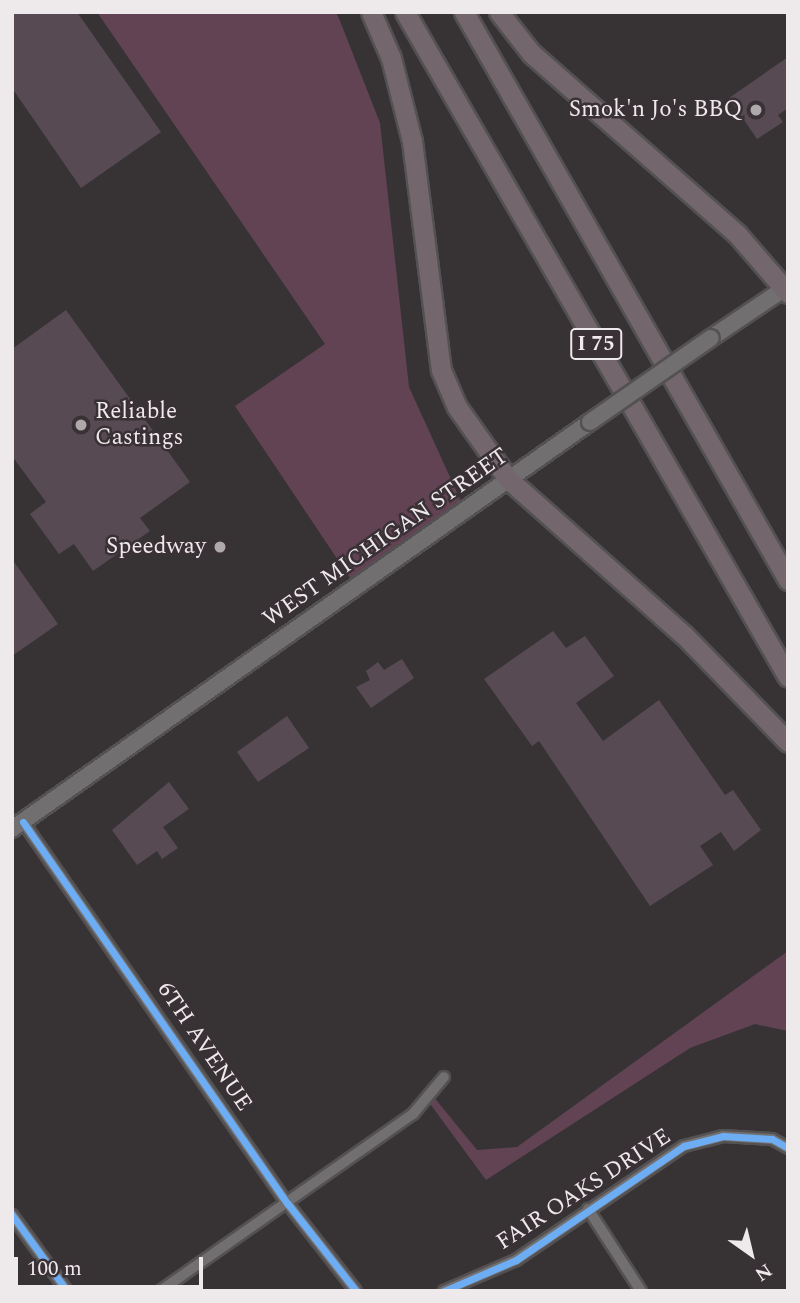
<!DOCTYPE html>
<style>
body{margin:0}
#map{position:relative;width:800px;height:1303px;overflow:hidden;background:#373335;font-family:Spectral,serif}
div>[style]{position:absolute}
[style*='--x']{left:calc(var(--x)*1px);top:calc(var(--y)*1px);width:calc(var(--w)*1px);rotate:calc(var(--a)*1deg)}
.green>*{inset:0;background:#624354}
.building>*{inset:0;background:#574a52}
.roads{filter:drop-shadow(2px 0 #545152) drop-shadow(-2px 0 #545152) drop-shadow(0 2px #545152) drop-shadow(0 -2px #545152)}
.minor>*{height:10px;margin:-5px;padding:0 5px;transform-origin:5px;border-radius:5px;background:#726f70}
.secondary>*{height:16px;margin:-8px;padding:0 8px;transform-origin:8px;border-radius:8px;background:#726f70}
.motorway>*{height:19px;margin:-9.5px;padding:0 9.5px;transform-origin:9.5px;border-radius:9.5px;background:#73666d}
.bridges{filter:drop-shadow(2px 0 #545152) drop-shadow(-2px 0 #545152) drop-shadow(0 2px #545152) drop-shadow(0 -2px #545152)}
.secondary-bridge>*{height:16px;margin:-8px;padding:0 8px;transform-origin:8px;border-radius:8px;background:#726f70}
.cycleway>*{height:7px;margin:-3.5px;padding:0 3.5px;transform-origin:3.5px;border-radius:3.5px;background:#6dadf4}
.dots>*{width:19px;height:19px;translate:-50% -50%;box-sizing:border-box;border:4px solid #393135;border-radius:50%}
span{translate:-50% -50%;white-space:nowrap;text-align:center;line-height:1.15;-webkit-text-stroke:5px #393135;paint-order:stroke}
.shield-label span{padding:2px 5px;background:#393135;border:2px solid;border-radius:5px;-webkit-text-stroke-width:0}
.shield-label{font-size:21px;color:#eee9eb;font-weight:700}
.poi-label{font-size:23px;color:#eee9eb}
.right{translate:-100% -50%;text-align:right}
.left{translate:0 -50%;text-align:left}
.street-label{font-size:23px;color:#eee9eb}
.frame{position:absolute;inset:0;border:14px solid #eee9eb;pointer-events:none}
.north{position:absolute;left:716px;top:1219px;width:70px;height:70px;-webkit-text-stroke:5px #393135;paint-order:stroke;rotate:146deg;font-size:19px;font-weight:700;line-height:28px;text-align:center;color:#eee9eb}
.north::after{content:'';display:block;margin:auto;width:24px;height:32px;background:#eee9eb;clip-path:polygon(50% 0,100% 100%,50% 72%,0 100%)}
.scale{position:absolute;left:14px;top:1257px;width:189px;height:32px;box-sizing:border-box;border:4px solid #eee9eb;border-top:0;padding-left:9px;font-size:21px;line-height:24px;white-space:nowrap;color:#eee9eb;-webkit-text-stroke:5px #393135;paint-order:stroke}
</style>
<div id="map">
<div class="green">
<div style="clip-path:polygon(97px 12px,336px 12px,340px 21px,380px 123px,409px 387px,465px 510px,356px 587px,235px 406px,325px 344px)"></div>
<div style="clip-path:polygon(788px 951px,788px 1031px,755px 1024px,690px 1048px,486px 1180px,428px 1101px,433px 1096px,477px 1150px,517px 1147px)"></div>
</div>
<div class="building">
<div style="clip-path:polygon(12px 12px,77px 12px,161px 132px,81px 188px,12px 88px)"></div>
<div style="clip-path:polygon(788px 57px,788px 108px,778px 115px,783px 122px,757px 139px,729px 98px)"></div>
<div style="clip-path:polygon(66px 310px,190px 482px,140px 518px,150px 531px,93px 571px,74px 544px,59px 554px,30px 514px,46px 502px,12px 456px,12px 349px)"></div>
<div style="clip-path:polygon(12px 559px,58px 624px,12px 656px)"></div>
<div style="clip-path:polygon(553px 631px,566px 648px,585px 636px,614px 676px,576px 703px,603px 741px,659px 700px,725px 795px,733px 790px,761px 830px,734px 851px,721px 832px,700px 846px,713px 865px,650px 906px,539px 741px,532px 746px,484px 679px)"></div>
<div style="clip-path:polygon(402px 659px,414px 678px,371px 708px,356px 687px,370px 680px,366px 671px,378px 662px,384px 670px)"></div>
<div style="clip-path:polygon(287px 716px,309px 748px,258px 782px,237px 752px)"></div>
<div style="clip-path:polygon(169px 782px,189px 809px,163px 827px,178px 848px,162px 859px,157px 851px,137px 865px,112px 830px)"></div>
</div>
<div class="roads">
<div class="minor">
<div style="--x:23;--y:822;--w:465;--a:55.3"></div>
<div style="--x:288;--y:1204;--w:110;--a:52"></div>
<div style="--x:588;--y:1209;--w:98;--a:57.1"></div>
<div style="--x:12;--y:1215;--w:94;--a:54.1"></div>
<div style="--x:160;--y:1291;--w:309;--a:-35"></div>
<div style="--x:413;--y:1114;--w:48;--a:-50"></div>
<div style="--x:444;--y:1291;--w:78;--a:-23.3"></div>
<div style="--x:516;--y:1260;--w:203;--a:-34.2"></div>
<div style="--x:684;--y:1146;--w:40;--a:-14.4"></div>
<div style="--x:723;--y:1136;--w:49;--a:3.5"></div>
<div style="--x:772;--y:1139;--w:18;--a:29"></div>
</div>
<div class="secondary">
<div style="--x:711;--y:338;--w:93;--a:-34"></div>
<div style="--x:12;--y:829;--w:707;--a:-35.15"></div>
</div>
<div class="motorway">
<div style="--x:371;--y:12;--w:50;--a:66.5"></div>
<div style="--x:391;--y:58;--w:86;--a:75.8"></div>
<div style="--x:412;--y:141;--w:231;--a:82.8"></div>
<div style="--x:441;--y:370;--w:40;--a:66.6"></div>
<div style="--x:457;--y:407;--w:88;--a:54.7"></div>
<div style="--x:508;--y:479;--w:235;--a:41.6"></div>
<div style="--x:684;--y:635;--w:149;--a:45.8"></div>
<div style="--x:405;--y:12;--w:767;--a:60.06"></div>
<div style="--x:464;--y:12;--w:654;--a:60.3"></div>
<div style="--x:499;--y:12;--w:52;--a:52"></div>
<div style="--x:531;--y:53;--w:274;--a:41.3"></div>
<div style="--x:737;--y:234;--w:78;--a:49.2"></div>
</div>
</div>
<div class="bridges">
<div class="secondary-bridge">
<div style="--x:590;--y:422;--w:147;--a:-34.8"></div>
</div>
</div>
<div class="cycleway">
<div style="--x:23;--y:822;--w:465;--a:55.3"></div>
<div style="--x:288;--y:1204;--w:110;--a:52"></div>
<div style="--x:12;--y:1215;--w:94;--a:54.1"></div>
<div style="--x:444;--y:1291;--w:78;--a:-23.3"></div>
<div style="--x:516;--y:1260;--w:203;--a:-34.2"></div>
<div style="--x:684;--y:1146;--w:40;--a:-14.4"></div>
<div style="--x:723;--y:1136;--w:49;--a:3.5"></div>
<div style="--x:772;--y:1139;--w:18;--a:29"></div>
</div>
<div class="dots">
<div style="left:756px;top:110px;background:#aea9ab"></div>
<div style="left:81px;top:425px;background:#aea9ab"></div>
<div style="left:220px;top:547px;background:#aea9ab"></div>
</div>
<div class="shield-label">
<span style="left:596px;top:344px">I 75</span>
</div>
<div class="poi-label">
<span class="right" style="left:742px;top:110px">Smok'n Jo's BBQ</span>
<span class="left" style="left:95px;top:425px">Reliable<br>Castings</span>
<span class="right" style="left:206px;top:547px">Speedway</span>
</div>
<div class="street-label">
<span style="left:386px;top:538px;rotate:-35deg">WEST MICHIGAN STREET</span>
<span style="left:204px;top:1047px;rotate:56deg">6TH AVENUE</span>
<span style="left:584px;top:1190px;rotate:-33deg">FAIR OAKS DRIVE</span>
</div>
<div class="frame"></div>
<div class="north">N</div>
<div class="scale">100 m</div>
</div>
